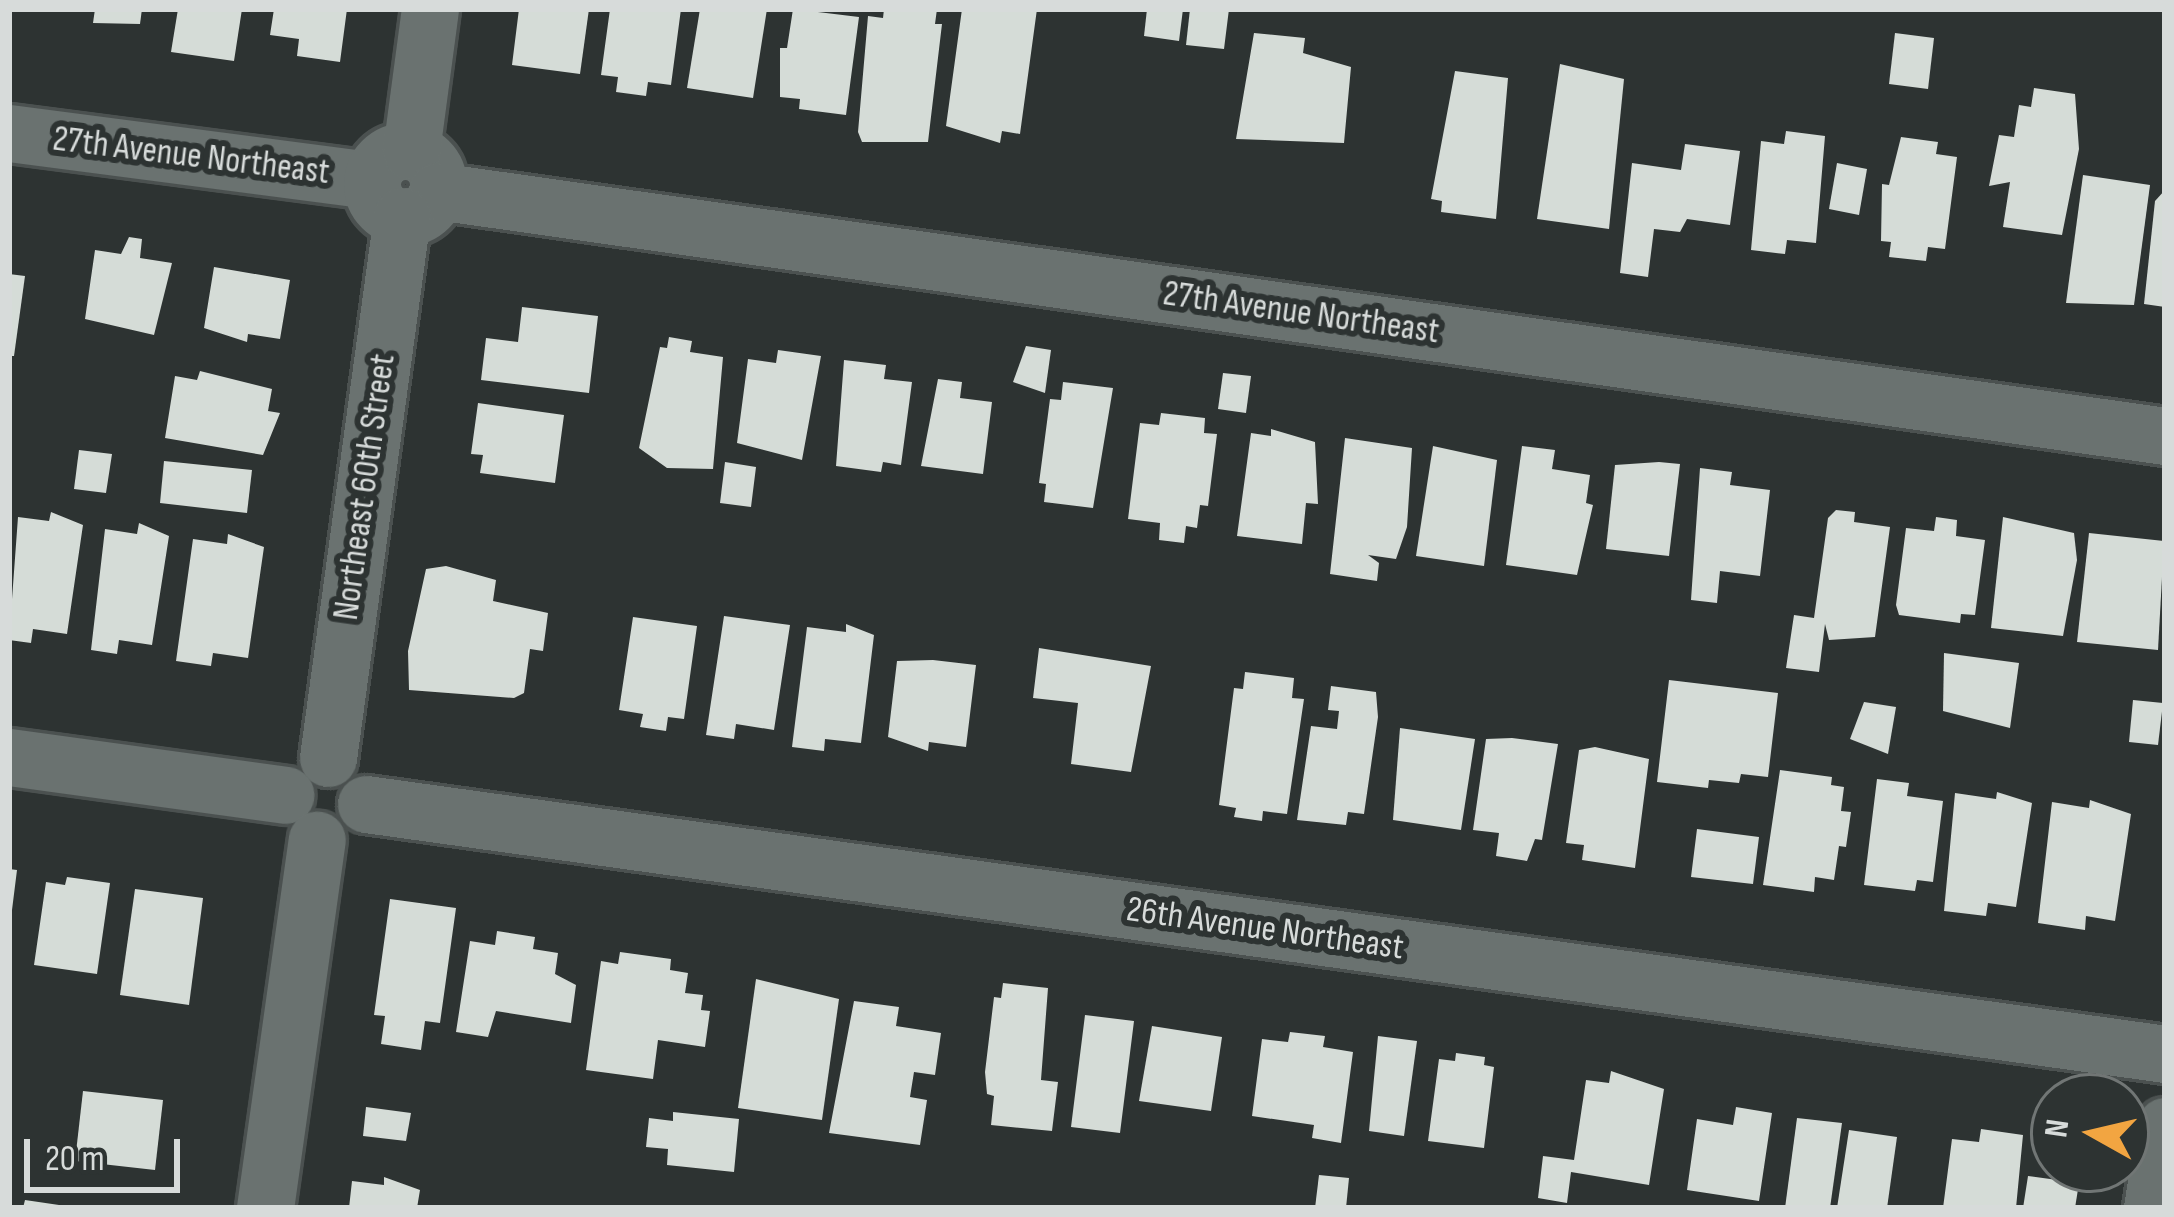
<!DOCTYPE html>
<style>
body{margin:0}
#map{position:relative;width:2174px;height:1217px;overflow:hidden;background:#2d3332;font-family:"Sofia Sans Condensed",sans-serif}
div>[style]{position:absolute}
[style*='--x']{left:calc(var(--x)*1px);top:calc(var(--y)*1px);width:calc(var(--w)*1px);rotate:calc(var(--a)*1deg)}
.building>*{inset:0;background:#d5dcd7}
.roads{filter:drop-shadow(3px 0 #4b5150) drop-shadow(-3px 0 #4b5150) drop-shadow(0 3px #4b5150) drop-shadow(0 -3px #4b5150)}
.minor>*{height:57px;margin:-28.5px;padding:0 28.5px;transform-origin:28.5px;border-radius:28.5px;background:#6a7270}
.minor>.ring{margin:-28.5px;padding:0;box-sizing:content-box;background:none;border:57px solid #6a7270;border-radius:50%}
span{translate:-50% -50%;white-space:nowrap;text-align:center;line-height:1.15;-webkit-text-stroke:12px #2d3332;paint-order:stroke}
.street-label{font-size:36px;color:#d7dbda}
.frame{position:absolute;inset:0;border:12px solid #d7dbda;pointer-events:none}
.north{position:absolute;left:2030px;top:1073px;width:120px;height:120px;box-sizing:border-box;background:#2d3332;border:3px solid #717675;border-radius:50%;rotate:278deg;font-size:33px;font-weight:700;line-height:48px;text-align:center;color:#d7dbda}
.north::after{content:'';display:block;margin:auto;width:42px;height:54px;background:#f2a541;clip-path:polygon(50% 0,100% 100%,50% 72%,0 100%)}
.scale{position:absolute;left:24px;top:1139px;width:156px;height:54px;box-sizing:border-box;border:6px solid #d7dbda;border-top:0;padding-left:15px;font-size:36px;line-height:42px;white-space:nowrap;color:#d7dbda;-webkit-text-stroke:9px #2d3332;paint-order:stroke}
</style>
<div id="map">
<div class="building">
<div style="clip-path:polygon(95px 9px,142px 9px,140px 24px,93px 23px)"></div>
<div style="clip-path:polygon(178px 9px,242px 9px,234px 61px,171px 52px)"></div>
<div style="clip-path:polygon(274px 9px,347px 9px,340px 62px,297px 56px,299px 39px,270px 35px)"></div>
<div style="clip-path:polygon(519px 9px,589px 9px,580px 74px,512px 65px)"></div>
<div style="clip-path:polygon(610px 9px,681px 9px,671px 85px,648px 82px,646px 96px,616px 92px,618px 77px,601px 75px)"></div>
<div style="clip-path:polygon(700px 9px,767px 9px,753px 98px,687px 88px)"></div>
<div style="clip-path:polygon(793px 9px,859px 17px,846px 115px,799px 109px,800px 99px,780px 97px,780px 48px,787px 48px)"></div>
<div style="clip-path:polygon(884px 9px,937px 9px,935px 24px,942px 24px,928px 142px,862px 142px,858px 132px,868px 16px,883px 18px)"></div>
<div style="clip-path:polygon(962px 9px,1037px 9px,1020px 134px,1002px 131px,1000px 143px,946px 126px)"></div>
<div style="clip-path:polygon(1147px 9px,1183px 9px,1179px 41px,1144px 36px)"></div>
<div style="clip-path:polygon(1190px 9px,1229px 9px,1224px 49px,1186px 45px)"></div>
<div style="clip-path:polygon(1254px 33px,1305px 38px,1303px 53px,1351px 67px,1344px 143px,1236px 139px)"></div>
<div style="clip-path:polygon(1895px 33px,1934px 38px,1928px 89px,1889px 84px)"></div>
<div style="clip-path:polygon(1560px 64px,1624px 79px,1609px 229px,1537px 219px)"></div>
<div style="clip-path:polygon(1455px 71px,1508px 78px,1496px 219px,1441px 212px,1442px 201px,1431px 199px)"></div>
<div style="clip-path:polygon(2034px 88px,2075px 94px,2079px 149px,2062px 235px,2003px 227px,2010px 182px,1989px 186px,1999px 135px,2014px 137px,2019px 105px,2031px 107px)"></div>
<div style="clip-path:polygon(1786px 131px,1825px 136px,1816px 243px,1787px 240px,1785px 254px,1751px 250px,1761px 141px,1784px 144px)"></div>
<div style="clip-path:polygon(1901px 137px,1938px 142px,1936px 154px,1957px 157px,1945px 249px,1928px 247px,1926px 261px,1889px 257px,1891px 242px,1881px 241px,1882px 184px,1889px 185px)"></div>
<div style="clip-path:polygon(1685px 144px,1740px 151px,1730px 225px,1687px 219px,1680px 232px,1654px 229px,1648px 277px,1620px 273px,1632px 163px,1681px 170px)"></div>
<div style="clip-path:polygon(1837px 163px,1867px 169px,1859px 215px,1829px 209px)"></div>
<div style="clip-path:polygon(2083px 175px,2150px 185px,2134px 305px,2066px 303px)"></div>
<div style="clip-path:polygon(2165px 190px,2165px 307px,2144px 304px,2155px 201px)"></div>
<div style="clip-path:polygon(129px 237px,142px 239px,140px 258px,172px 263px,154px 335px,85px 319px,95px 250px,121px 254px)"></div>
<div style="clip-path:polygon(214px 267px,290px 280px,280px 339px,248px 334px,247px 342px,204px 328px)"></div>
<div style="clip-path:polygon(9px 274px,25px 276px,14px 356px,9px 356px)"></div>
<div style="clip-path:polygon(522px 307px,598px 316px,589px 393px,481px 380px,486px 338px,518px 342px)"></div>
<div style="clip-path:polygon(669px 337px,692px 341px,690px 352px,723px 357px,713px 469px,667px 468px,639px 448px,660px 347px,667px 348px)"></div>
<div style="clip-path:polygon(1026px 346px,1051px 350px,1045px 393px,1013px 382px)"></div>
<div style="clip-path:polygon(778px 350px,821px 356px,802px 460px,737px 443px,748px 359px,776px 363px)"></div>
<div style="clip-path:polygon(844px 360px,886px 365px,884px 379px,912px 382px,901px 465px,883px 462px,881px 472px,836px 466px)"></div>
<div style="clip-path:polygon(200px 371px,272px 389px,268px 411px,280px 413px,263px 455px,165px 438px,175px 376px,197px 380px)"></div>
<div style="clip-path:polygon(1223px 373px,1251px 376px,1246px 413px,1218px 409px)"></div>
<div style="clip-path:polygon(938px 379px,962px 382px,960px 398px,992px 402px,983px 474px,921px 466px)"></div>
<div style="clip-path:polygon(1063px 382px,1113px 388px,1093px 508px,1044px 502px,1046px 484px,1039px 483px,1050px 399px,1061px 400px)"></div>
<div style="clip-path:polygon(478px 403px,564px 415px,555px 483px,480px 473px,483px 455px,471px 454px)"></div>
<div style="clip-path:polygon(1161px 413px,1205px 418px,1204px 433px,1217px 434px,1208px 506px,1200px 505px,1197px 528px,1186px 526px,1184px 543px,1159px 540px,1160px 523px,1128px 519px,1140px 423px,1159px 425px)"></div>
<div style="clip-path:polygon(1271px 429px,1315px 442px,1318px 504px,1306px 503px,1302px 544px,1237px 536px,1251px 433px,1271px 436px)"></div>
<div style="clip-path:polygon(1345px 438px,1412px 448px,1407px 527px,1396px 559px,1368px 555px,1379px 563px,1377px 581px,1330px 574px)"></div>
<div style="clip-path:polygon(1433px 446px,1497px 460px,1484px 566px,1416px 556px)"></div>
<div style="clip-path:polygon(1522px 446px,1555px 450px,1552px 469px,1590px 475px,1586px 503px,1593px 505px,1577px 575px,1506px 565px)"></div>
<div style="clip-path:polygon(79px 450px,112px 454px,106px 493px,74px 489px)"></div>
<div style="clip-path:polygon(164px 461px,252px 470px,247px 513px,160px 503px)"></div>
<div style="clip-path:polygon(725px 462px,756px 467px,751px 507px,720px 503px)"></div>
<div style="clip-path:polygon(1659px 462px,1680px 464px,1669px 556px,1606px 549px,1615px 465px)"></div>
<div style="clip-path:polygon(1700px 468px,1732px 472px,1730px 485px,1770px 490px,1760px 576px,1720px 571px,1717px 603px,1691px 600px)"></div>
<div style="clip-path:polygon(1836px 510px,1855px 512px,1854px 522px,1890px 527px,1875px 637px,1829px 640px,1825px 624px,1819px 672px,1786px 668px,1794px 615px,1814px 618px,1828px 518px)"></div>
<div style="clip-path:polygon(51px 512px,83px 525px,67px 634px,33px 629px,31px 643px,9px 640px,18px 517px,49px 521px)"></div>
<div style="clip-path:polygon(1936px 517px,1957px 520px,1956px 536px,1985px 540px,1975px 615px,1961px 614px,1960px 623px,1899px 615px,1896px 605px,1906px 528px,1934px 531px)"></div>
<div style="clip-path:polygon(2003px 517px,2074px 533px,2077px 560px,2063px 636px,1991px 628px)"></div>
<div style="clip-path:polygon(139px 523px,169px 536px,152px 645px,119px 640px,117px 654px,91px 650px,105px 529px,137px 534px)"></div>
<div style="clip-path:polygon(2089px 533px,2164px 541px,2158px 650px,2077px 642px)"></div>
<div style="clip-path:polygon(228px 534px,264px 547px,248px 658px,213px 653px,211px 666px,176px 661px,193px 539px,227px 544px)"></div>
<div style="clip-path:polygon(446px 566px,496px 580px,493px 601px,548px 613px,543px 651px,530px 649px,524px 693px,514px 698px,409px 690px,408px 651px,426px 569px)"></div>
<div style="clip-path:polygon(724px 616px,790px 625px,774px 730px,736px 724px,734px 739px,706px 735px)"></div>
<div style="clip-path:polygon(633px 617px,697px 626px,684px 719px,668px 717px,666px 731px,640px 727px,643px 714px,619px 710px)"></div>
<div style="clip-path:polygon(846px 624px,874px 635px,861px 743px,825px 739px,824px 751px,792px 747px,807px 627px,846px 632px)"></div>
<div style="clip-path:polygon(1039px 648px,1151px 666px,1131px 772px,1071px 764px,1078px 703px,1033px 698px)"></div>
<div style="clip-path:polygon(1944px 653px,2019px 663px,2010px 728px,1943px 711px)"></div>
<div style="clip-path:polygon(933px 660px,976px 665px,966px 747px,929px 742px,928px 751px,888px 737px,897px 661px)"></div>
<div style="clip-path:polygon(1245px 672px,1294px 678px,1292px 698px,1304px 699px,1287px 814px,1263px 811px,1262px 821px,1234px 817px,1236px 808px,1219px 805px,1234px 688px,1243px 689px)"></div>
<div style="clip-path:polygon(1669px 680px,1778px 693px,1768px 777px,1741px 774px,1739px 783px,1709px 780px,1708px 788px,1657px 782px)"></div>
<div style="clip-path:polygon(1331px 686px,1376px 692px,1378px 717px,1364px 814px,1348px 812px,1346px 825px,1297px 820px,1311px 726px,1337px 729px,1339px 711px,1328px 710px)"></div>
<div style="clip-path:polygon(2133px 700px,2163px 703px,2158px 745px,2129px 742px)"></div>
<div style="clip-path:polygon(1864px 702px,1896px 707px,1888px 754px,1850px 739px)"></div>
<div style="clip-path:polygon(1400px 728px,1475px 739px,1461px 830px,1393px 820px)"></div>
<div style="clip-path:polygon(1512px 738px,1558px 744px,1542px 840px,1535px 839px,1527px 861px,1496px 856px,1499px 833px,1473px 830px,1486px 739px)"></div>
<div style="clip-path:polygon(1595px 747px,1649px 759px,1635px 868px,1582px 860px,1584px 845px,1566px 843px,1579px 750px)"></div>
<div style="clip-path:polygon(1780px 770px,1832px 777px,1831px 785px,1844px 787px,1841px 811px,1851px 812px,1846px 847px,1839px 846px,1834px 880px,1815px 877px,1814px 892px,1763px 885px)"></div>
<div style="clip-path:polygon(1877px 779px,1909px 783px,1907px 796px,1943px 801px,1933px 882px,1917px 880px,1915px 891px,1864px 885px)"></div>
<div style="clip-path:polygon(1997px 792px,2032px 803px,2016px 907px,1988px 903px,1986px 916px,1944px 911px,1955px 793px,1996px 799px)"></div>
<div style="clip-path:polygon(2090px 800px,2131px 814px,2115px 921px,2086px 916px,2085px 930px,2038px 923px,2052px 802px,2089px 808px)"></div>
<div style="clip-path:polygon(1697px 829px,1759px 837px,1753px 884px,1691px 877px)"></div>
<div style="clip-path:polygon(9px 869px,17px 870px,12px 910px,9px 910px)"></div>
<div style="clip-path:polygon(67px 877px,110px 883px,97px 974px,34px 965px,46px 882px,65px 885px)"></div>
<div style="clip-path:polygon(135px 889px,203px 898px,189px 1005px,120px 995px)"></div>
<div style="clip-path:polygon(390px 899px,456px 908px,440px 1023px,425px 1021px,421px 1050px,381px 1044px,385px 1016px,374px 1015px)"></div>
<div style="clip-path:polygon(497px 931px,535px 937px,533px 949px,558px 953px,555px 974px,576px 985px,571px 1023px,496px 1011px,488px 1037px,456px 1032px,470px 941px,495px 945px)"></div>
<div style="clip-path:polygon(620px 952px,671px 959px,670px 970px,688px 973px,685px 993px,703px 995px,701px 1010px,710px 1011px,705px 1047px,658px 1040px,653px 1079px,586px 1070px,601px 961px,618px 964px)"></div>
<div style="clip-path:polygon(756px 979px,839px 999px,822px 1120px,738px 1108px)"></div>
<div style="clip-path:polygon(1003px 983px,1048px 988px,1041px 1080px,1058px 1082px,1052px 1131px,991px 1125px,994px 1096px,987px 1094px,985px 1072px,994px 997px,1001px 998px)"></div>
<div style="clip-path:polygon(854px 1001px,899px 1007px,896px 1026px,941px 1033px,935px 1075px,914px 1072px,910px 1097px,927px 1100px,920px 1145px,829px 1133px)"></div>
<div style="clip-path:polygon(1085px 1015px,1134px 1021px,1120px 1133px,1071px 1127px)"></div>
<div style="clip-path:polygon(1152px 1026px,1222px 1037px,1211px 1111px,1139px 1101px)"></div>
<div style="clip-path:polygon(1290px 1032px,1325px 1036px,1323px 1047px,1353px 1052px,1341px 1143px,1312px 1138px,1314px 1125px,1252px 1116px,1262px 1039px,1288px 1042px)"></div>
<div style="clip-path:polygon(1378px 1036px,1417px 1041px,1404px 1136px,1369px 1131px)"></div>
<div style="clip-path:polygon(1456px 1053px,1485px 1057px,1484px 1065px,1494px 1067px,1484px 1148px,1428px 1141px,1439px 1059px,1455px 1061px)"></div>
<div style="clip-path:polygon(1611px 1071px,1664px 1089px,1649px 1185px,1571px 1172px,1567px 1203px,1538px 1198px,1543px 1156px,1574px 1160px,1586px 1080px,1609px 1083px)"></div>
<div style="clip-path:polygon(83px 1091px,163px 1100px,155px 1170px,75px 1161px)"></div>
<div style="clip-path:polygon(366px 1107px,411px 1113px,406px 1141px,363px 1136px)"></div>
<div style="clip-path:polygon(1736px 1107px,1772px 1113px,1759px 1201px,1687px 1190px,1697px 1119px,1733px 1125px)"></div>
<div style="clip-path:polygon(673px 1112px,739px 1119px,734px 1172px,667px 1165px,668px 1149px,646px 1147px,649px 1118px,673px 1121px)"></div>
<div style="clip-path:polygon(1797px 1118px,1842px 1123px,1830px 1208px,1785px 1208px)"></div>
<div style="clip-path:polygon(1981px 1129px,2023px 1135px,2016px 1208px,1943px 1208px,1952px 1139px,1979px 1142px)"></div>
<div style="clip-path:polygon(1849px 1130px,1897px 1137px,1887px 1208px,1837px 1208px)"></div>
<div style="clip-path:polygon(1319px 1175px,1349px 1178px,1346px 1208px,1315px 1208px)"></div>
<div style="clip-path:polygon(2028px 1176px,2079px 1183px,2075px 1208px,2023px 1208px)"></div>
<div style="clip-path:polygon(384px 1177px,420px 1190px,417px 1208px,349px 1208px,352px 1181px,384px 1185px)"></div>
<div style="clip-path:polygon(25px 1200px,59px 1205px,59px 1208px,23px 1208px)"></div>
</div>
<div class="roads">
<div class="minor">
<div style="--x:9;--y:133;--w:366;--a:7.4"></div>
<div class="ring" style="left:372px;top:151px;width:9px;height:9px"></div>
<div style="--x:411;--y:151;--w:143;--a:-82.4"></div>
<div style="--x:437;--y:191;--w:1745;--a:8.07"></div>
<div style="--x:9;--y:757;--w:279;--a:7.8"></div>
<div style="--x:328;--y:758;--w:547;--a:-82.23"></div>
<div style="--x:366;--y:804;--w:1816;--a:7.91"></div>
<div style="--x:265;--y:1208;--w:372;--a:-82"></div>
<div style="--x:2152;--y:1208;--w:83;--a:-81"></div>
</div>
</div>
<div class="street-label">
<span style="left:191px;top:156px;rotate:7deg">27th Avenue Northeast</span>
<span style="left:1301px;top:313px;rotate:8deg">27th Avenue Northeast</span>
<span style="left:365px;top:487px;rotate:-82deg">Northeast 60th Street</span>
<span style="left:1265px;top:929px;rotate:8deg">26th Avenue Northeast</span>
</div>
<div class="frame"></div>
<div class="north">N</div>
<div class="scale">20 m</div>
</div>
